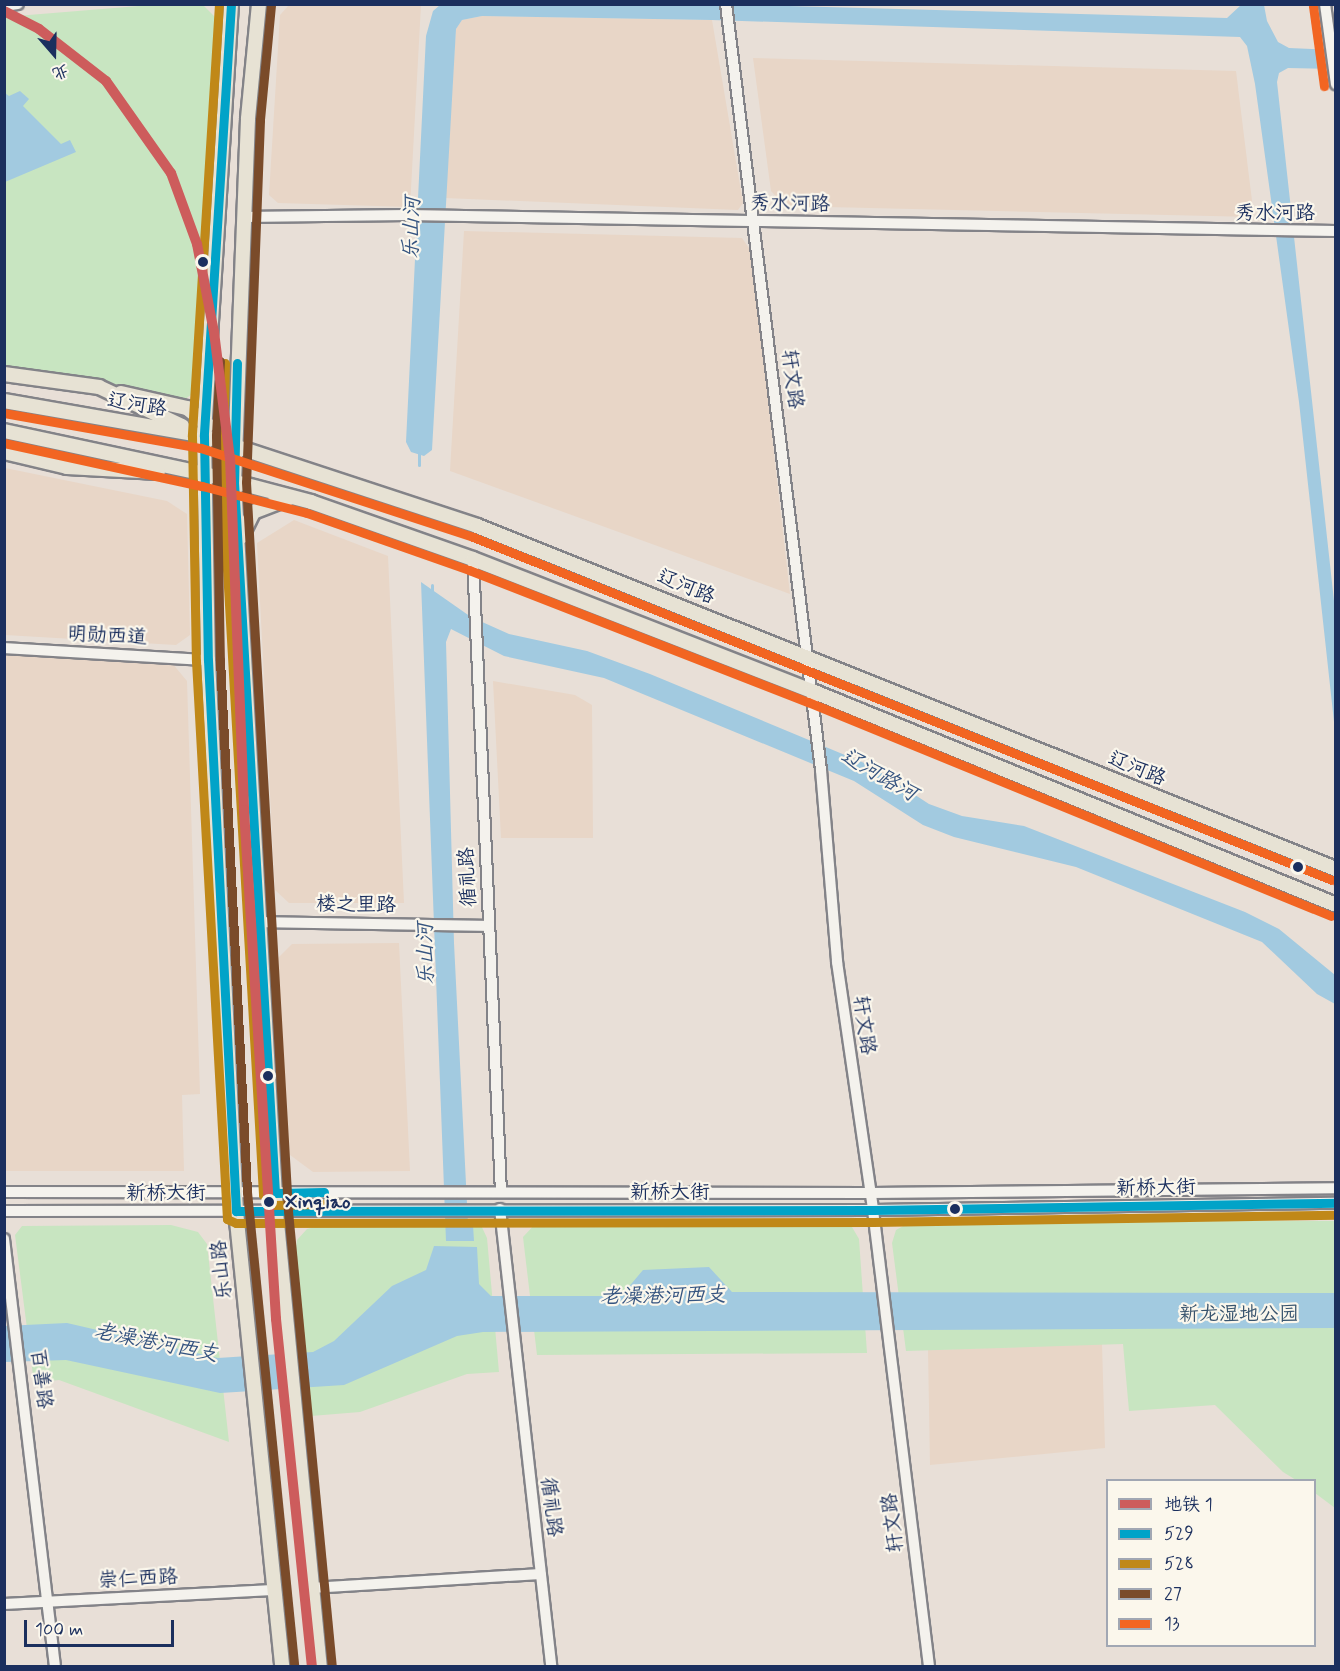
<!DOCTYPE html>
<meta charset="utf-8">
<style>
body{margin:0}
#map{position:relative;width:1340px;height:1671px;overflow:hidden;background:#e8dfd7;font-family:Mynerve,"LXGW WenKai TC",sans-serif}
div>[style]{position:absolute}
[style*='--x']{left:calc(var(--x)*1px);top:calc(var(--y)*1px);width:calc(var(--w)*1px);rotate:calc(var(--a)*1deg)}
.built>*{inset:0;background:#e8d6c7}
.green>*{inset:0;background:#c8e5c1}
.water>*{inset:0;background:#a2cae0}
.stream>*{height:3px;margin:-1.5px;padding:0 1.5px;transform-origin:1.5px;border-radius:1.5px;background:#a2cae0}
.roads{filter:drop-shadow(2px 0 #838388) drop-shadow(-2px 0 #838388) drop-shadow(0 2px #838388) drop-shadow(0 -2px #838388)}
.minor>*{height:10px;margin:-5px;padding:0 5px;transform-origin:5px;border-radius:5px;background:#f4f2ed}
.major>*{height:14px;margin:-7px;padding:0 7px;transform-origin:7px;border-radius:7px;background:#e7e2d4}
.bus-1>*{height:9px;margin:-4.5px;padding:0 4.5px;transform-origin:4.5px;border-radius:4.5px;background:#01a3c8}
.bus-2>*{height:9px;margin:-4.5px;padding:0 4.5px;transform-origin:4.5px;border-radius:4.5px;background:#c08818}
.bus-3>*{height:9px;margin:-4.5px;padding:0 4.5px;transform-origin:4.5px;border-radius:4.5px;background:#7a4b2a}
.bus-4>*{height:9px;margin:-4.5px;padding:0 4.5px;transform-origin:4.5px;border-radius:4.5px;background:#f26522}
.metro-1>*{height:10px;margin:-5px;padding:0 5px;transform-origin:5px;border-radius:5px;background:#cd5c5c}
.dots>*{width:16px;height:16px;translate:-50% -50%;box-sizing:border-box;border:3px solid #fbf7ec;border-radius:50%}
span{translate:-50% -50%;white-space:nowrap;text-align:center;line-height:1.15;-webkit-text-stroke:4.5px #fbf7ec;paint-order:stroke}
.street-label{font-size:20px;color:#1b2f5e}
.stop-label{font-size:20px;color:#1b2f5e;font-weight:700}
.left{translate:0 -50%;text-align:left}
.park-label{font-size:20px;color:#38546e}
.water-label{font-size:21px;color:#355480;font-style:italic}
.frame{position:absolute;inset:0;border:6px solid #1b2f5e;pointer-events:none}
.legend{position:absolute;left:1106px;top:1479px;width:210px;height:168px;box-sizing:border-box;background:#fbf7ec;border:2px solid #a1a7b3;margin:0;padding:8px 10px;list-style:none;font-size:18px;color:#1b2f5e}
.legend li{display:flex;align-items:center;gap:12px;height:30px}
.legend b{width:30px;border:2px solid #a1a7b3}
.north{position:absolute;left:24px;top:24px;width:60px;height:60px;-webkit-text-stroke:4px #fbf7ec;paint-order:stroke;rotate:160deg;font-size:16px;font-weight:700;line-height:24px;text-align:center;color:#1b2f5e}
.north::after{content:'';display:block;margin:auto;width:21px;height:27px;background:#1b2f5e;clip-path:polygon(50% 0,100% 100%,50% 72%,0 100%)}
.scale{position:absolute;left:24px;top:1620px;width:150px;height:27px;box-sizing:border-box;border:3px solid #1b2f5e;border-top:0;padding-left:8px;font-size:18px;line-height:21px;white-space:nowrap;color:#1b2f5e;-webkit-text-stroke:4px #fbf7ec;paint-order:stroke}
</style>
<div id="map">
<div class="built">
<div style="clip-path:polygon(289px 5px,421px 5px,410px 207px,278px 203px,269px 195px,280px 15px)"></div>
<div style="clip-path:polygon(482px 16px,712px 20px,743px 203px,738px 210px,445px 198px,456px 29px,462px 20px)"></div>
<div style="clip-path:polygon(753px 58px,1236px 71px,1254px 217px,785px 206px,771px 191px)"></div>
<div style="clip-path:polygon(464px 231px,742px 238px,751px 251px,790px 594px,450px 471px)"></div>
<div style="clip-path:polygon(5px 468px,167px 501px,187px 514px,190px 635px,176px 645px,5px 635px)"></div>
<div style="clip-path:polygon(294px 520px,388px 556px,404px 903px,289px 903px,275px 890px,257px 543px)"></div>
<div style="clip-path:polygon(4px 655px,172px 663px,187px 681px,200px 1094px,182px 1095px,184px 1171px,5px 1171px)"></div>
<div style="clip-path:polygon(493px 681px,575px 695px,592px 705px,593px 838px,501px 838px)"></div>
<div style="clip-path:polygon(399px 943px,410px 1171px,313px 1172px,286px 1152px,278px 958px,292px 944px)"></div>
<div style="clip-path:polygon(1102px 1344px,1105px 1448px,930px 1465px,928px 1350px)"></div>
</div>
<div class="green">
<div style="clip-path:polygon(202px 4px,216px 18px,194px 393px,185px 399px,5px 365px,4px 17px,151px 5px)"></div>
<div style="clip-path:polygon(916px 1219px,1335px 1221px,1335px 1508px,1315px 1493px,1314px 1480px,1296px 1480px,1283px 1472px,1215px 1405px,1129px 1411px,1123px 1344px,906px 1351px,892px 1243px,896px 1230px)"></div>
<div style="clip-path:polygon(473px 1221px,480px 1223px,487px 1238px,499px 1372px,467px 1374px,360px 1412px,311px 1416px,295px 1255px,297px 1240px,307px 1229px,326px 1224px)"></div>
<div style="clip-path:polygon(537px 1222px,837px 1222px,852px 1227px,859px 1239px,867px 1353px,537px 1355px,523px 1237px)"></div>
<div style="clip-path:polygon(171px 1225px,198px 1232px,207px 1244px,229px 1442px,59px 1380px,34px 1383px,15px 1235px,22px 1226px)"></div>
</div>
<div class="water">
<div style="clip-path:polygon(440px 5px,751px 5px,1227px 18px,1241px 5px,1264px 5px,1267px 21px,1278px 42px,1289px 48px,1335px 50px,1335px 69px,1288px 68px,1279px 73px,1277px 82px,1335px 610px,1335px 731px,1299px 402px,1255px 84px,1247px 46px,1240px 37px,712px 20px,482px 16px,462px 20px,456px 29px,432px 450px,424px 456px,411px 452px,406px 442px,426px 36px,433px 11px)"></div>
<div style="clip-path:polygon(20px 91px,29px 99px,23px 106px,61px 144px,70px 140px,76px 152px,5px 182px,5px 93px,9px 96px)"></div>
<div style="clip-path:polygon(421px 582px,471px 617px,509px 634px,587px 651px,650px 674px,869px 765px,929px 804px,962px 816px,1024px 826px,1245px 912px,1279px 929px,1335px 975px,1335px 1004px,1317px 994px,1262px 942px,1076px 867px,954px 837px,923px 825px,854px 781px,604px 678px,504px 656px,451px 629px,446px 642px,454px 943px,468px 1224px,473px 1225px,474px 1241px,446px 1241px)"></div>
<div style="clip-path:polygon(434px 1246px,477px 1247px,479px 1284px,491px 1296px,621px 1296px,643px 1270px,709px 1267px,732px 1292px,1336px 1293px,1335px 1328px,483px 1332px,457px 1336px,344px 1385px,220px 1393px,66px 1360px,5px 1362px,4px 1326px,67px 1323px,218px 1358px,313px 1352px,334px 1341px,392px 1286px,426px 1270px)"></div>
</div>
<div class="stream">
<div style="--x:419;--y:465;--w:12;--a:-90"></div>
<div style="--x:432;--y:585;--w:8;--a:90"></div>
</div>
<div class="roads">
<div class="minor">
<div style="--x:726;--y:4;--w:772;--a:82.93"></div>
<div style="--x:821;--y:770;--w:193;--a:85.2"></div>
<div style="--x:837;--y:962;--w:251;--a:81.7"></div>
<div style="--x:873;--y:1210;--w:459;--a:83"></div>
<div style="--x:1325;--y:4;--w:81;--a:82.2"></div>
<div style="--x:4;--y:6;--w:14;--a:-8"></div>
<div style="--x:243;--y:217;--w:165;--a:-0.7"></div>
<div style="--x:408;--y:215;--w:928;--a:0.99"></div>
<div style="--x:473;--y:559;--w:634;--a:87.47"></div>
<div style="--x:4;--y:648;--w:204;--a:3.4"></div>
<div style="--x:259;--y:922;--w:229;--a:1"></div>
<div style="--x:4;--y:1192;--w:867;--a:0.07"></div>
<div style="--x:871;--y:1193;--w:465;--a:-0.6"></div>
<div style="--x:500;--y:1209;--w:460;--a:83.6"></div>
<div style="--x:4;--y:1211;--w:869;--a:-0.07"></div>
<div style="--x:873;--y:1210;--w:463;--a:-0.9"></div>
<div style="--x:4;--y:1239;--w:430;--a:83.2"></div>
<div style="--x:311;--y:1588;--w:230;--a:-3.5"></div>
<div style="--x:4;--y:1604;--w:269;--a:-3"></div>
</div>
<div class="major">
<div style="--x:231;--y:4;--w:433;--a:93.6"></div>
<div style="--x:204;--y:436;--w:224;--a:89"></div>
<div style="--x:208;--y:660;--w:552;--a:87.09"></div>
<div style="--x:236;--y:1211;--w:457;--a:84.2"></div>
<div style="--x:259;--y:4;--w:116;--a:95.5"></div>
<div style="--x:248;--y:119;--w:363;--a:92.2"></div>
<div style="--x:234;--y:482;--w:731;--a:86.71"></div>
<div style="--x:276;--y:1212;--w:456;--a:84.5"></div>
<div style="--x:4;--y:374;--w:96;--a:7.8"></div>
<div style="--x:99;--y:387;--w:92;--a:25.2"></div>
<div style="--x:121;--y:393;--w:68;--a:12.8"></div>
<div style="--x:187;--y:408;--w:27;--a:39"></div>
<div style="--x:4;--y:401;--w:203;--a:9.9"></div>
<div style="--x:204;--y:436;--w:287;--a:18.2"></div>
<div style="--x:477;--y:526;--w:925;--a:21.77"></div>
<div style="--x:4;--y:431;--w:206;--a:12.1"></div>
<div style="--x:205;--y:474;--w:110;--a:14.8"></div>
<div style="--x:311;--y:502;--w:172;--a:19.4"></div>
<div style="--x:473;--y:559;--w:364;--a:21.3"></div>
<div style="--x:812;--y:691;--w:566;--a:22.21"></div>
<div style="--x:4;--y:452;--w:65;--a:13.4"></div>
<div style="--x:67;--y:467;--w:91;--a:3.1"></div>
<div style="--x:241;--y:537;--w:28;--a:-64"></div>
<div style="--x:253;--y:512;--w:39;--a:-21"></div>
</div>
</div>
<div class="bus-1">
<div style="--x:231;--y:4;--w:433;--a:93.6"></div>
<div style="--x:204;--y:436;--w:224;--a:89"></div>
<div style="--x:208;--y:660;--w:552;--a:87.09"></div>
<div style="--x:236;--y:1211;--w:637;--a:-0.09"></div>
<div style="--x:873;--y:1210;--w:463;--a:-0.9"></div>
<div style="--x:237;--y:363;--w:119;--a:91.4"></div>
<div style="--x:234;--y:482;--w:712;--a:86.7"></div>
<div style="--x:275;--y:1193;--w:49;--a:-1.2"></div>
</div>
<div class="bus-2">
<div style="--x:219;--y:4;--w:433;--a:93.6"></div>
<div style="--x:192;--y:436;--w:225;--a:89"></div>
<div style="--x:196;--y:661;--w:559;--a:86.82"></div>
<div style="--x:227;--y:1219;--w:10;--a:24"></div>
<div style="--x:236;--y:1223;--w:637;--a:-0.09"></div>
<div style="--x:873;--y:1222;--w:463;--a:-0.9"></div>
<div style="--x:225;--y:363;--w:120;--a:91.4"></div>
<div style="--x:222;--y:483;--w:713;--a:86.7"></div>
<div style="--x:263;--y:1195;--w:14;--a:45"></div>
<div style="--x:273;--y:1205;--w:51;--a:-1.1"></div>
</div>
<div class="bus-3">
<div style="--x:271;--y:5;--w:116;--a:95.5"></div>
<div style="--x:260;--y:120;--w:362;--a:92.2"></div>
<div style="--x:246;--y:482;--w:730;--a:86.7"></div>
<div style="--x:288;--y:1211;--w:456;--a:84.5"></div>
<div style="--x:220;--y:361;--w:75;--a:93.1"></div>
<div style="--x:216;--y:436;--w:224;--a:89"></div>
<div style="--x:220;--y:660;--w:533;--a:87.09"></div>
<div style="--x:247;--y:1192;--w:475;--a:84.3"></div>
</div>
<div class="bus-4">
<div style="--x:1313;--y:6;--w:81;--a:82.2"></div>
<div style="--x:4;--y:413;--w:200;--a:10.1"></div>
<div style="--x:201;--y:448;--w:286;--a:18.1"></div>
<div style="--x:473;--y:537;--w:925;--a:21.77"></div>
<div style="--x:4;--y:443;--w:203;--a:12.3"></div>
<div style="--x:202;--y:486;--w:108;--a:14.4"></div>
<div style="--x:307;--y:513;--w:172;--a:19.4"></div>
<div style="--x:469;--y:570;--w:364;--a:21.3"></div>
<div style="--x:808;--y:702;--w:565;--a:22.25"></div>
</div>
<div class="metro-1">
<div style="--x:4;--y:11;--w:39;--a:27"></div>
<div style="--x:39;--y:29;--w:85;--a:37.8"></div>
<div style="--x:106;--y:81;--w:113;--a:54.8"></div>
<div style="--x:171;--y:173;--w:76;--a:69.9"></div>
<div style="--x:197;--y:244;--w:90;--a:79.1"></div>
<div style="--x:214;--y:332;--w:127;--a:82.8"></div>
<div style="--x:230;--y:458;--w:352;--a:87.7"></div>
<div style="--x:244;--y:810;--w:510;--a:86.4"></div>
<div style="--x:276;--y:1319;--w:349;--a:84.1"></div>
</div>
<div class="dots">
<div style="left:203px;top:262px;background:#1b2f5e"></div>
<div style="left:1298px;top:867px;background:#1b2f5e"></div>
<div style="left:268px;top:1076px;background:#1b2f5e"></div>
<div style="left:269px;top:1202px;background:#1b2f5e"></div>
<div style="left:955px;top:1209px;background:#1b2f5e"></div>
</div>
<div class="street-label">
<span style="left:790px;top:204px;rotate:1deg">秀水河路</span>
<span style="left:1275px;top:213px">秀水河路</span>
<span style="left:792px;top:379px;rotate:83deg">轩文路</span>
<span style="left:137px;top:405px;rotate:9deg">辽河路</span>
<span style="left:686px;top:587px;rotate:22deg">辽河路</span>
<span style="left:107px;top:636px;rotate:3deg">明勋西道</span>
<span style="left:1137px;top:769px;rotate:22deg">辽河路</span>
<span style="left:468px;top:877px;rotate:-93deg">循礼路</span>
<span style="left:356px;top:905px;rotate:1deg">楼之里路</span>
<span style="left:864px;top:1025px;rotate:82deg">轩文路</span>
<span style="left:1156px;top:1188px;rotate:-1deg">新桥大街</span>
<span style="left:670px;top:1192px">新桥大街</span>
<span style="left:166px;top:1193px">新桥大街</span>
<span style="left:222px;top:1270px;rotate:-96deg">乐山路</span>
<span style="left:41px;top:1379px;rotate:83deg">百善路</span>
<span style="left:551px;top:1507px;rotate:83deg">循礼路</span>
<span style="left:893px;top:1523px;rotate:-97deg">轩文路</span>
<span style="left:138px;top:1579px;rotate:-3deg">崇仁西路</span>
</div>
<div class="stop-label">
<span class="left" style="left:285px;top:1202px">Xinqiao</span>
</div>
<div class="park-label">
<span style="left:1239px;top:1314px">新龙湿地公园</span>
</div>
<div class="water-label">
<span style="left:412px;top:228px;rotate:-88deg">乐山河</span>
<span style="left:879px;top:775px;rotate:30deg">辽河路河</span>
<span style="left:426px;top:954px;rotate:-91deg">乐山河</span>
<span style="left:663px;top:1296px;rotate:-1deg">老澡港河西支</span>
<span style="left:156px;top:1343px;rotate:11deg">老澡港河西支</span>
</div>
<div class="frame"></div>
<ul class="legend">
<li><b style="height:8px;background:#cd5c5c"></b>地铁 1</li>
<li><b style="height:8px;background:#01a3c8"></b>529</li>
<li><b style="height:8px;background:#c08818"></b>528</li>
<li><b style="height:8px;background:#7a4b2a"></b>27</li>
<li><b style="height:8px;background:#f26522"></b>13</li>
</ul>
<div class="north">北</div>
<div class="scale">100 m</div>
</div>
